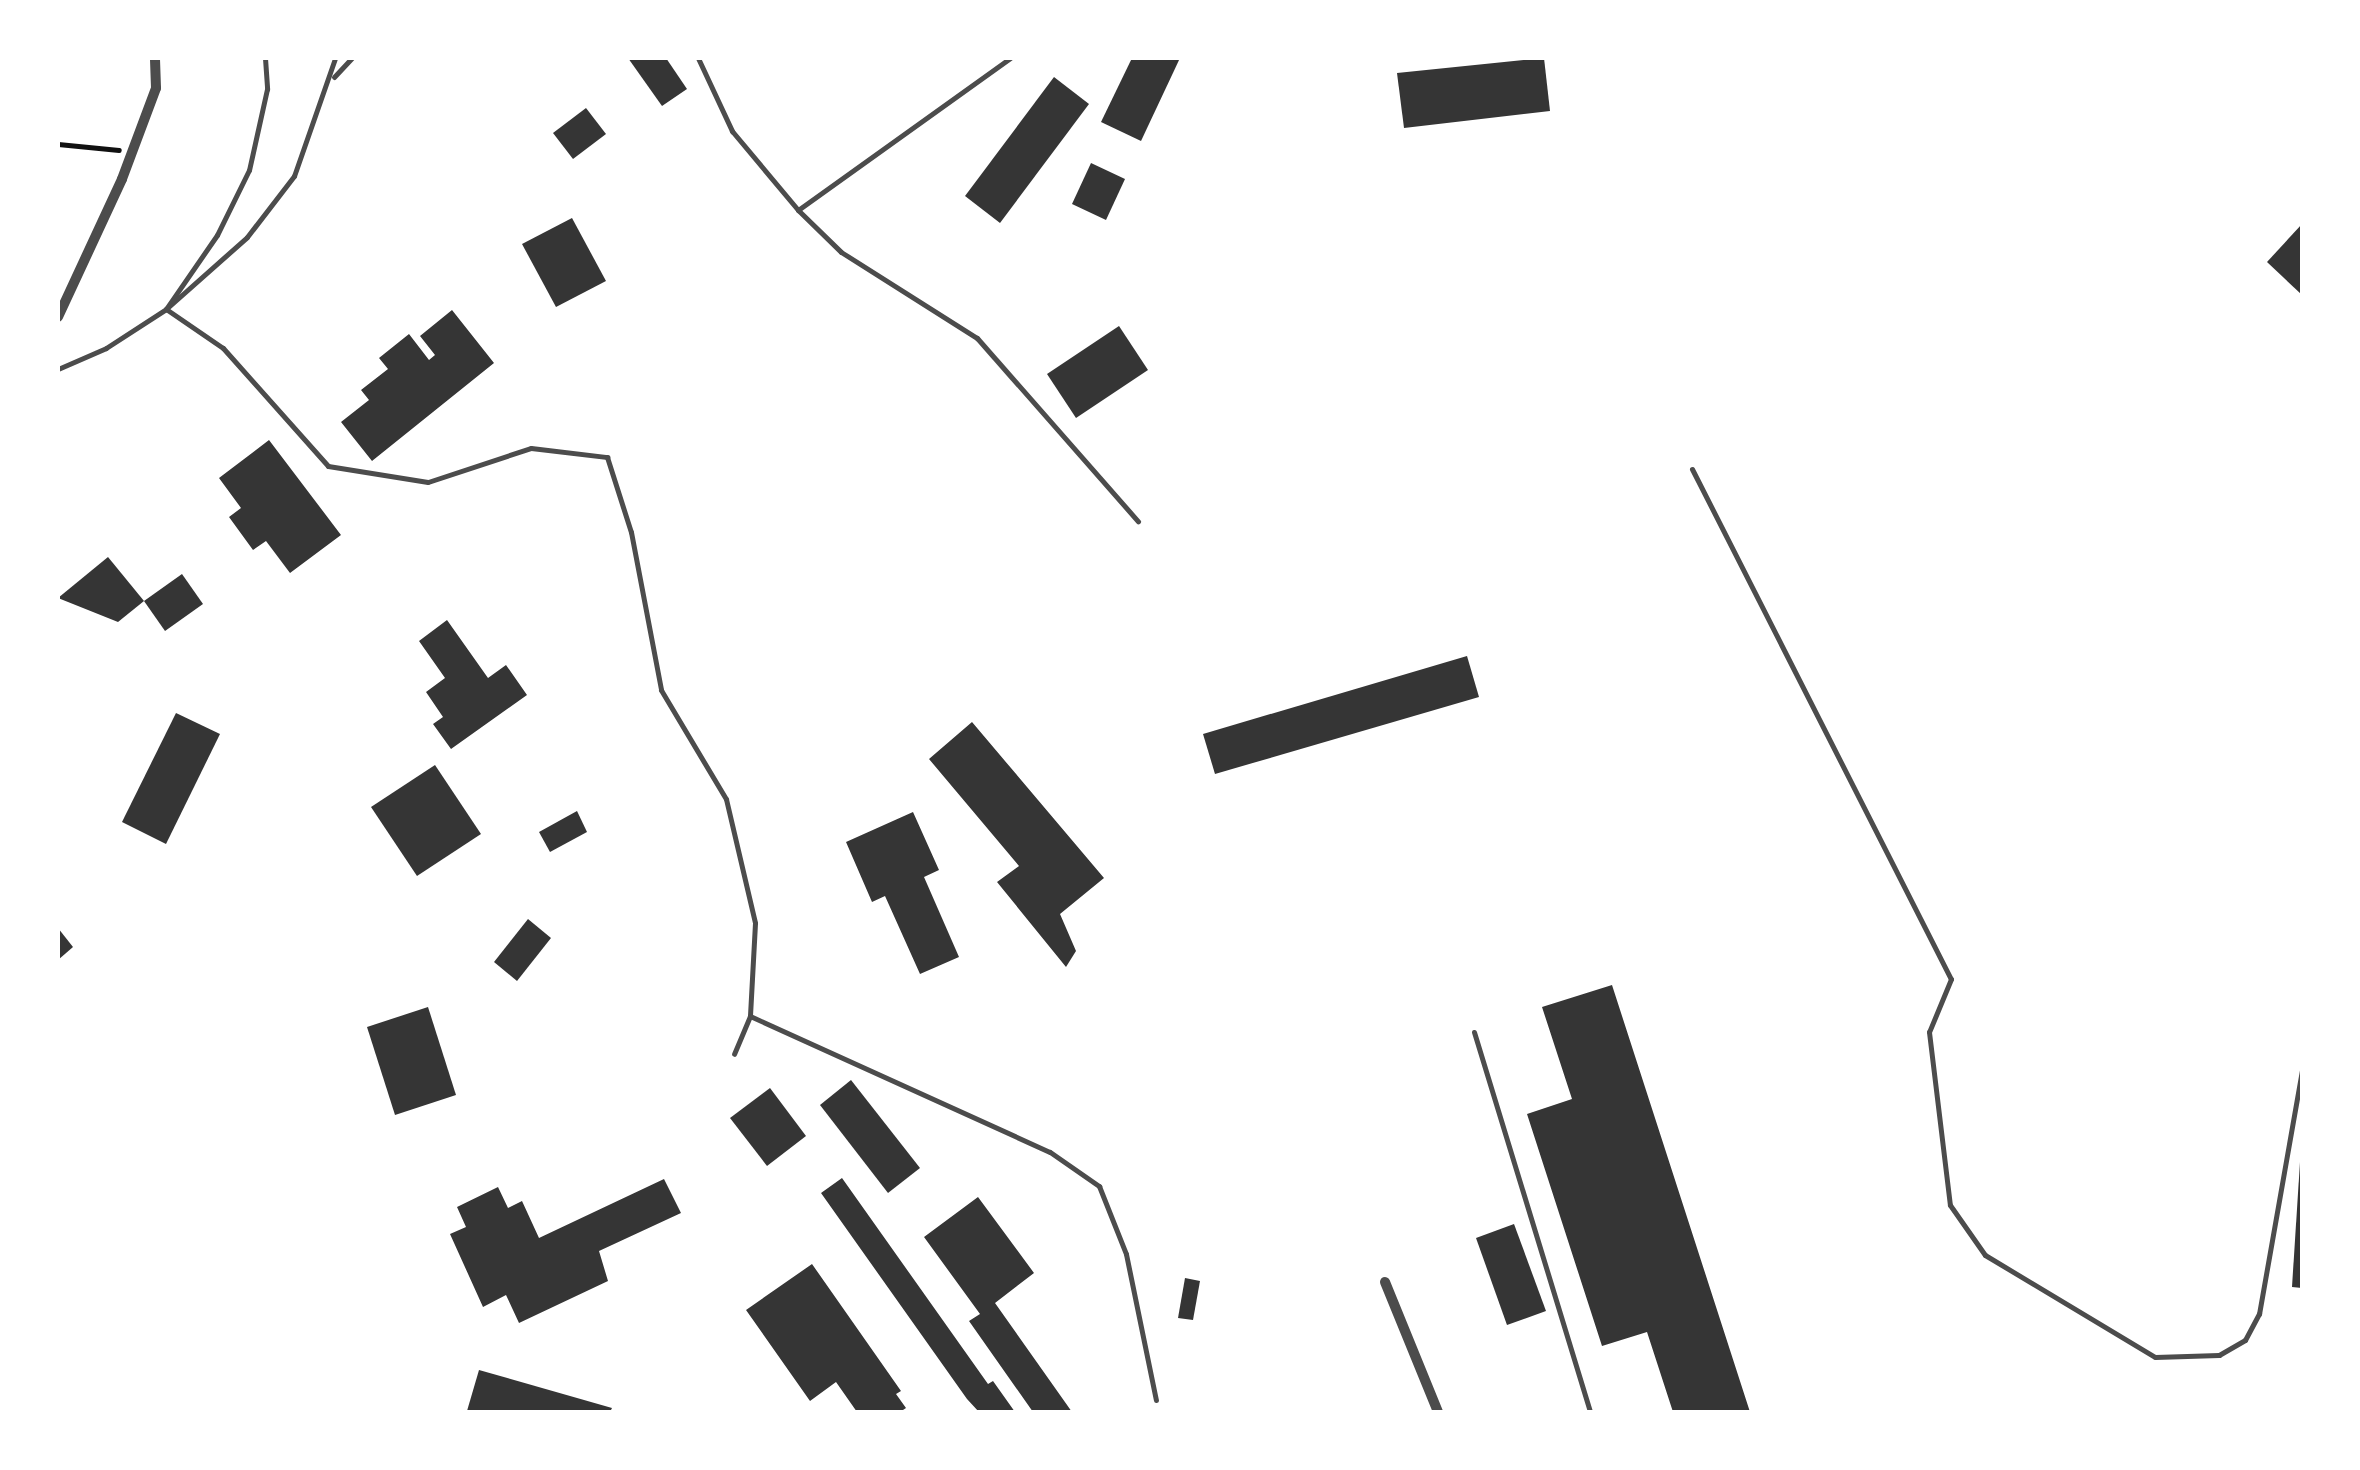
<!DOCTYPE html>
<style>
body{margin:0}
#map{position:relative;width:2360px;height:1470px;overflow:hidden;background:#fff;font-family:Manrope,sans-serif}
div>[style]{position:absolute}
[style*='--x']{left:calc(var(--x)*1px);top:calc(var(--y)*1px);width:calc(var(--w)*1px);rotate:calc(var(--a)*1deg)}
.building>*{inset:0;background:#353535}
.path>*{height:5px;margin:-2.5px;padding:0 2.5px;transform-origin:2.5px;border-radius:2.5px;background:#111}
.service>*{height:5px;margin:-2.5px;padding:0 2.5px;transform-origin:2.5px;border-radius:2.5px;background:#4c4c4c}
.minor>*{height:10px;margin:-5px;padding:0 5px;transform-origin:5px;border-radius:5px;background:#4c4c4c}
span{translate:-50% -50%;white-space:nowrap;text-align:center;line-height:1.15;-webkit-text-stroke:9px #fff;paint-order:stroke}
.frame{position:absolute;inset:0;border:60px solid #fff;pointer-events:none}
</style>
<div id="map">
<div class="building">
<div style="clip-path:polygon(628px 58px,666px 58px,687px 89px,662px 106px)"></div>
<div style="clip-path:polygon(1132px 58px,1180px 58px,1141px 141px,1101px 122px)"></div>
<div style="clip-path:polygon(1544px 58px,1550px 111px,1404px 128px,1397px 73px)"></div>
<div style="clip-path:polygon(1054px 77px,1089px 104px,1000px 223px,965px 196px)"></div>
<div style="clip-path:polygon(586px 108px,606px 134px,573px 159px,553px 133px)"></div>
<div style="clip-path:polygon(1091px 163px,1125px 179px,1106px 220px,1072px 204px)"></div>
<div style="clip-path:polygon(572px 218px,606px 281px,556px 307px,522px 244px)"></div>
<div style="clip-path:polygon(2302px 224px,2302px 295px,2267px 262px)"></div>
<div style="clip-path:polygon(452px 310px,494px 363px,372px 461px,341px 422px,369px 400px,361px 390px,388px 369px,379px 358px,409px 334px,429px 360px,435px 355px,420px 336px)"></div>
<div style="clip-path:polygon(1119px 326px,1148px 370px,1076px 418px,1047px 374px)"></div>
<div style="clip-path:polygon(269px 440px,341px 535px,290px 573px,266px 541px,253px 550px,229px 517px,241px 508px,219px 478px)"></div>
<div style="clip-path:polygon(108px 557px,144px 601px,118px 622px,58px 598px)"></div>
<div style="clip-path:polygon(182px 574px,203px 604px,165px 631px,144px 601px)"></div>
<div style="clip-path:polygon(447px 620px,488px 678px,506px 665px,527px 695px,451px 749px,433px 724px,443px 717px,426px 692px,445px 678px,419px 641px)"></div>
<div style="clip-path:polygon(1467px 656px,1479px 697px,1215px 774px,1203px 734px)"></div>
<div style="clip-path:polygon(176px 713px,220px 734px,166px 844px,122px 822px)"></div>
<div style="clip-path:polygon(972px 722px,1104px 878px,1060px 914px,1076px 951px,1066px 967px,997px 882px,1019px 866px,929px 759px)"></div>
<div style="clip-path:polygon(435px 765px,481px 834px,417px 876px,371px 807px)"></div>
<div style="clip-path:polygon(577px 811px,587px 832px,550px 852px,539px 832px)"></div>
<div style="clip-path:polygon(913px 812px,939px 870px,924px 877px,959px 957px,920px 974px,885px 896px,872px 902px,846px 842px)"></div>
<div style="clip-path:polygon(528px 919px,551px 938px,517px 981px,494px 962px)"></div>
<div style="clip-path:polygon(58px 928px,73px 947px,58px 960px)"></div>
<div style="clip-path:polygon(1612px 985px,1750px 1412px,1673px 1412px,1647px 1332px,1602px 1346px,1527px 1114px,1572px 1099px,1542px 1007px)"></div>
<div style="clip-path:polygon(428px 1007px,456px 1095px,395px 1115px,367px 1027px)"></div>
<div style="clip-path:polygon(851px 1080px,920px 1168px,888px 1193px,820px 1105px)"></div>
<div style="clip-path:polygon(770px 1088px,806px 1136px,767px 1166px,730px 1118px)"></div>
<div style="clip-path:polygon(2300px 1162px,2302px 1163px,2302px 1288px,2292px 1287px)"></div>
<div style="clip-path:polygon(842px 1178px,988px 1384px,993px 1381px,1015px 1412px,979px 1412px,967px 1399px,821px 1193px)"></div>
<div style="clip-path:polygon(664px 1179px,681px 1213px,599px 1251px,608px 1281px,519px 1323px,506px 1295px,483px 1307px,450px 1234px,466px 1227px,457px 1207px,498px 1187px,508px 1208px,522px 1201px,539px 1238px)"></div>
<div style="clip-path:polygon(978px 1197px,1034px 1273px,995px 1303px,1072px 1412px,1033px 1412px,969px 1321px,980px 1314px,924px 1237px)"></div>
<div style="clip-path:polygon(1514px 1224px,1546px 1311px,1507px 1325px,1476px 1238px)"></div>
<div style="clip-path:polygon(812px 1264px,901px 1391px,896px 1394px,906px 1408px,900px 1412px,857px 1412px,836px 1382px,810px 1401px,746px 1310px)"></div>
<div style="clip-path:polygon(1185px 1278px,1200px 1281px,1193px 1320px,1178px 1318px)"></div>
<div style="clip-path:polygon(479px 1370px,612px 1408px,610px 1412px,467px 1411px)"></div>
</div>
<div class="path">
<div style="--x:58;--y:144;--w:61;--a:5.6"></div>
</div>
<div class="service">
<div style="--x:265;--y:58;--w:31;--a:86"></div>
<div style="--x:267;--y:89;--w:83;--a:102.5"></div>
<div style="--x:249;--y:170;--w:72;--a:116.2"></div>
<div style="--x:217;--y:235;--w:90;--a:124.6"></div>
<div style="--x:166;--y:309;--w:69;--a:34.4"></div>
<div style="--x:223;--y:348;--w:158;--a:48.3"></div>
<div style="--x:328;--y:466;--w:101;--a:9.1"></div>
<div style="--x:428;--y:482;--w:108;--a:-18.3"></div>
<div style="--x:531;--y:448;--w:77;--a:6.8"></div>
<div style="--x:607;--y:457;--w:79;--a:72.3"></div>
<div style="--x:631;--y:532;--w:161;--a:79.2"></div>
<div style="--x:661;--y:690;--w:127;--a:59.2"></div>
<div style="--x:726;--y:799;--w:127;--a:76.8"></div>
<div style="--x:755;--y:923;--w:93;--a:93.1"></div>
<div style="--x:750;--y:1016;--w:41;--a:112.8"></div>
<div style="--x:698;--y:58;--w:81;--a:65"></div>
<div style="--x:732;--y:131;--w:103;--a:50.1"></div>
<div style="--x:798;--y:210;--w:60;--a:44.3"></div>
<div style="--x:841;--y:252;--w:161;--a:32.3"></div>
<div style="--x:977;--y:338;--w:244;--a:48.7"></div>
<div style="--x:334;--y:77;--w:26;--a:-47"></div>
<div style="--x:798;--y:210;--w:261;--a:-35.6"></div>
<div style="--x:58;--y:369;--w:52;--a:-23.6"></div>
<div style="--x:106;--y:348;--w:72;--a:-33"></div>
<div style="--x:166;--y:309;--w:108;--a:-41.6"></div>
<div style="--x:247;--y:237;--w:77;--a:-52.4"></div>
<div style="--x:294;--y:176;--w:125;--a:-70.8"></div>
<div style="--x:1692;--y:469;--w:572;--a:63.08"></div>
<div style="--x:1951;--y:979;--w:57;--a:112.5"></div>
<div style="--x:1929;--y:1032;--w:174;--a:83.1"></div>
<div style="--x:1950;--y:1205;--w:61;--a:55"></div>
<div style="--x:1985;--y:1255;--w:198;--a:31"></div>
<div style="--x:2155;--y:1357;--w:64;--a:-1.8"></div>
<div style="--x:2219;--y:1355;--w:30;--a:-30"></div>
<div style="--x:2245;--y:1340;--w:30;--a:-62"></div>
<div style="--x:2259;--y:1314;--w:248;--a:-80"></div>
<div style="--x:750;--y:1016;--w:329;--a:24.4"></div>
<div style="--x:1050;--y:1152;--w:60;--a:34.8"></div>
<div style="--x:1099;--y:1186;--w:73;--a:68.3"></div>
<div style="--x:1126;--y:1254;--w:149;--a:78.4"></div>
<div style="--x:1474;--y:1032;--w:397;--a:73"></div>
</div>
<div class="minor">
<div style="--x:58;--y:317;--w:152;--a:-65.1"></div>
<div style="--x:122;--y:179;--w:97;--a:-69.5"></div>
<div style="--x:156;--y:88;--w:30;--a:-92"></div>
<div style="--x:1385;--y:1282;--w:140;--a:67.8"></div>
</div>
<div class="frame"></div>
</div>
